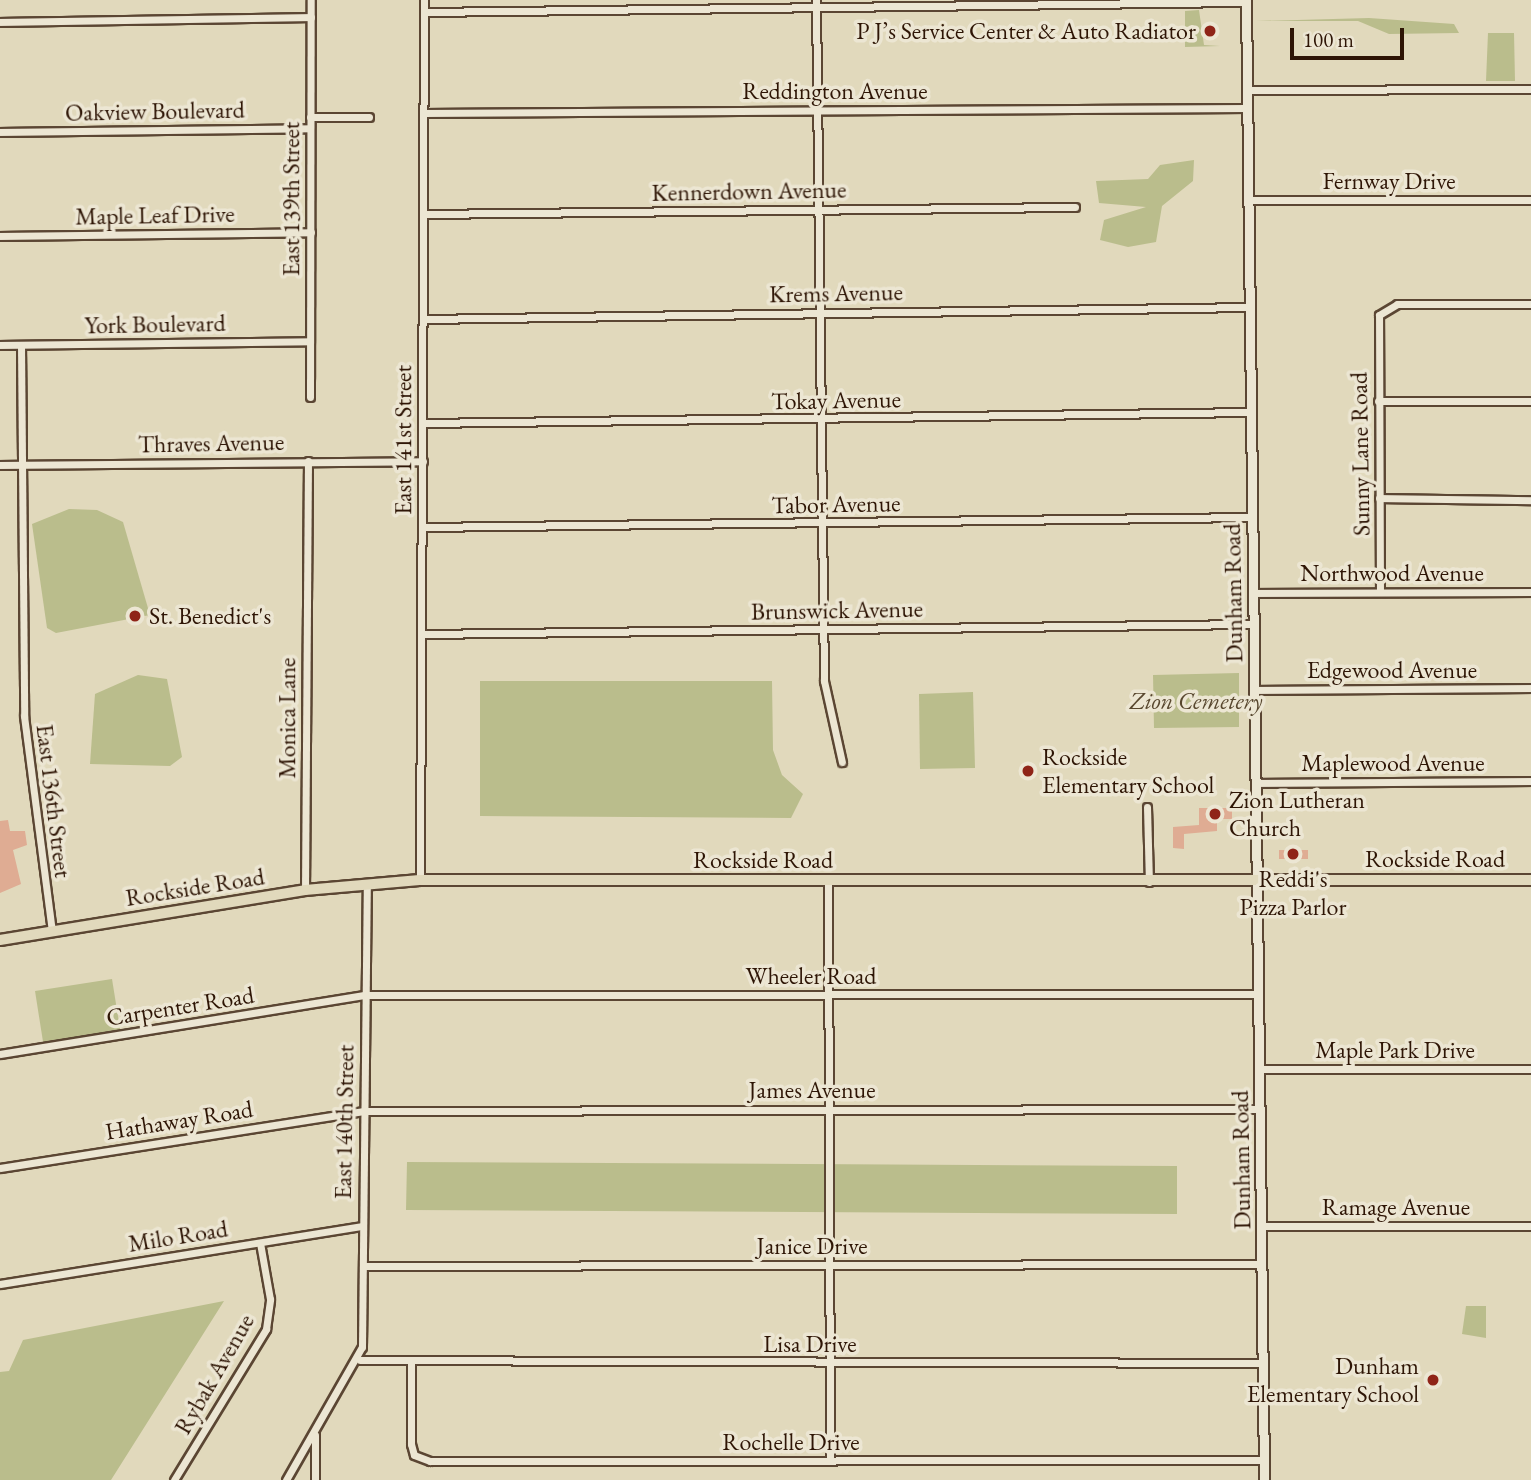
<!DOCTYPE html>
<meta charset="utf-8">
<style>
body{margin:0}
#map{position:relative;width:1531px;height:1480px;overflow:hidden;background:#e1d9bc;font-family:"EB Garamond",serif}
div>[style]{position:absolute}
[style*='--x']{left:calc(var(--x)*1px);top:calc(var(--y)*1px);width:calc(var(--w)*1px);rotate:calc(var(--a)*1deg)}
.green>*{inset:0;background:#babd8c}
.building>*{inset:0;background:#dfac93}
.roads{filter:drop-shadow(2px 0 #5b4633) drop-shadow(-2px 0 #5b4633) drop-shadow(0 2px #5b4633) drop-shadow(0 -2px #5b4633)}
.minor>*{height:7px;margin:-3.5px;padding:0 3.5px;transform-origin:3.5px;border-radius:3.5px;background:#ece6d3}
.tertiary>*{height:9px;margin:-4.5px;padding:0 4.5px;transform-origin:4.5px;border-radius:4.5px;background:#ece6d3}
.primary>*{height:10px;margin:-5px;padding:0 5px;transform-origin:5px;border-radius:5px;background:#e1d9bc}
.dots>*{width:19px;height:19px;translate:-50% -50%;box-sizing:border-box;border:4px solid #ece6d3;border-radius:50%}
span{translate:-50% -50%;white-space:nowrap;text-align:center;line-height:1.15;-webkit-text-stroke:7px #ece6d3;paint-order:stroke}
.poi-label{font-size:24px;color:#2e1505}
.right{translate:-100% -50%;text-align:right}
.left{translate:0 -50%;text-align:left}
.street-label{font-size:24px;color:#2e1505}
.park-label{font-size:24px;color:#58472e;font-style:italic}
.scale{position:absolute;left:1290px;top:28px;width:114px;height:32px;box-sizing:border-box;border:4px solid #2e1505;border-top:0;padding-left:9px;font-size:21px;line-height:24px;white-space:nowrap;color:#2e1505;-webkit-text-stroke:5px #ece6d3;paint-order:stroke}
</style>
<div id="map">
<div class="green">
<div style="clip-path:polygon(1199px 10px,1204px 45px,1220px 46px,1185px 47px,1185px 11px)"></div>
<div style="clip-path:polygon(1369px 18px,1454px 24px,1459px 33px,1389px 34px,1358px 21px,1256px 21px)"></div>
<div style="clip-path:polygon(1488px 33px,1514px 33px,1515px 81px,1486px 81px)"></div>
<div style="clip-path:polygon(1194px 160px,1193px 181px,1162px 206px,1156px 242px,1128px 247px,1100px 240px,1104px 220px,1146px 207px,1099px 203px,1096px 181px,1148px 179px,1160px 165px)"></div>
<div style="clip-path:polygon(69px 509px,97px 510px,123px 522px,150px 615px,56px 633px,47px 628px,32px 524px)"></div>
<div style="clip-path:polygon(1239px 673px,1239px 727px,1154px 728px,1153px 675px)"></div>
<div style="clip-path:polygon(138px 675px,167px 679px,182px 757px,170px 766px,90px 764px,95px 694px)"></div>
<div style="clip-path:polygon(480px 681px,772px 681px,773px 750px,782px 775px,803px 794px,791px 818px,480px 816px)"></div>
<div style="clip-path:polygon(973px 692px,975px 768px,920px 769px,919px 694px)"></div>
<div style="clip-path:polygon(112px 979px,121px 1035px,44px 1048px,35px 991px)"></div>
<div style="clip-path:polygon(407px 1162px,1177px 1166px,1177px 1214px,406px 1210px)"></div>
<div style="clip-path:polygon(224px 1301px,111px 1480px,0 1480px,0 1372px,9px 1371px,23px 1340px)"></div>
<div style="clip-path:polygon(1466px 1306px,1486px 1306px,1486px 1338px,1462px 1334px)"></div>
</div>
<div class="building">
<div style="clip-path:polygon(1199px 808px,1232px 808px,1232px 819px,1217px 819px,1217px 831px,1184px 834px,1184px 849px,1173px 848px,1173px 827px,1199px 825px)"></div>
<div style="clip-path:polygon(8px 820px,10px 831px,25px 831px,27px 845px,13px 850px,21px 884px,0 893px,0 821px)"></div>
<div style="clip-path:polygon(1279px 850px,1308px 850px,1308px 859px,1279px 859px)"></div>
</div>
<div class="roads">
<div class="minor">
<div style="--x:816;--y:0;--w:681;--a:89.33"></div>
<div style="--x:824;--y:681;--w:83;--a:77.5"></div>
<div style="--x:424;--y:12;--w:822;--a:-0.7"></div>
<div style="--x:0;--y:22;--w:311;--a:-0.9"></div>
<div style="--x:1247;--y:90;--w:284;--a:-0.2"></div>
<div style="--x:423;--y:113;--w:824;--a:-0.35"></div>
<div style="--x:310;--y:117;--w:59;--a:0"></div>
<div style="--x:0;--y:132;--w:310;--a:-0.7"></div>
<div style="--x:1248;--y:200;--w:283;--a:0"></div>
<div style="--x:423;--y:214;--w:652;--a:-0.62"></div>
<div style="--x:0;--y:236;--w:311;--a:-0.7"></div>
<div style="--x:423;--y:319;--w:826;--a:-0.83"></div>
<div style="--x:0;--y:345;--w:310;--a:-0.7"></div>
<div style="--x:21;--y:345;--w:371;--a:89.5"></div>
<div style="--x:24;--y:716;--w:217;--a:82.6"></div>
<div style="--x:310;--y:397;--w:397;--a:-89.9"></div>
<div style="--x:1378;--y:401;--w:153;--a:0"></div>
<div style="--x:423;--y:423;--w:827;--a:-0.76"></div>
<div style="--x:0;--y:465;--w:423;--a:-0.5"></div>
<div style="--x:1379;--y:498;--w:152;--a:0.8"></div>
<div style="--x:422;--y:527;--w:829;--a:-0.69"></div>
<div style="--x:1380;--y:592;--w:277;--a:-90.2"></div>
<div style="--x:1379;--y:315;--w:21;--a:-31"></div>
<div style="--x:1397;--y:304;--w:134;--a:0"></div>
<div style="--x:1252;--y:593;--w:279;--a:-0.2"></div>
<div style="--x:422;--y:634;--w:830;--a:-0.69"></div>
<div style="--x:1254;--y:690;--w:277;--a:-0.4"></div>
<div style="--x:1255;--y:783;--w:276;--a:-0.4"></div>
<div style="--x:1147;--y:807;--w:75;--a:88.5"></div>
<div style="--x:420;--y:880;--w:880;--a:-89.74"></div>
<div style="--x:828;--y:882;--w:579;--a:89.8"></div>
<div style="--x:305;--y:890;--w:429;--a:-89.6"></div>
<div style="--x:0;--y:1054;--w:370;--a:-9.2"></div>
<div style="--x:365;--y:995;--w:892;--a:-0.06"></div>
<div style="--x:1258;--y:1069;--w:273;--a:0"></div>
<div style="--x:0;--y:1168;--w:368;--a:-8.9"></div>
<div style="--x:364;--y:1111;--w:896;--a:-0.13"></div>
<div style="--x:1261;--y:1226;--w:270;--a:0"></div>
<div style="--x:363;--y:1266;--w:898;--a:-0.13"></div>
<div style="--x:0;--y:1284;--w:367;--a:-9.1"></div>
<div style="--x:360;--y:1360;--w:901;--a:0.19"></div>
<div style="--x:411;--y:1362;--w:82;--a:90"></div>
<div style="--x:411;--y:1444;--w:11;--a:75"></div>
<div style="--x:414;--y:1455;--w:17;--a:21"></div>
<div style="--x:430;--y:1461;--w:834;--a:-0.07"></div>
<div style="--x:315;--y:1435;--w:45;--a:90"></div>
<div style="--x:174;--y:1480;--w:177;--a:-58.6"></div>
<div style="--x:266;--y:1329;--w:30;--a:-82"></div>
<div style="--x:270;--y:1299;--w:57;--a:-100.1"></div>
<div style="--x:286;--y:1480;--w:153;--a:-60.3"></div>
<div style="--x:362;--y:1347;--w:464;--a:-89.4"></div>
</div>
<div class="tertiary">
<div style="--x:1246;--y:0;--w:1480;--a:89.3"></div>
</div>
<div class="primary">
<div style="--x:0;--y:940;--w:309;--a:-9.3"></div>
<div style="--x:305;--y:890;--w:115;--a:-5"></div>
<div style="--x:420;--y:880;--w:1111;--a:0"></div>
</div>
</div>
<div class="dots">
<div style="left:1210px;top:31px;background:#8f2418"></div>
<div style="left:135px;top:616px;background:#8f2418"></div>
<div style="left:1028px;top:771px;background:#8f2418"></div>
<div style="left:1215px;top:814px;background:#8f2418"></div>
<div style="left:1293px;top:854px;background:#8f2418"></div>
<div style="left:1433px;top:1380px;background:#8f2418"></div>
</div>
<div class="poi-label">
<span class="right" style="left:1196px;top:31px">P J’s Service Center &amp; Auto Radiator</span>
<span class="left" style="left:149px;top:616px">St. Benedict's</span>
<span class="left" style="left:1042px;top:771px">Rockside<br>Elementary School</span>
<span class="left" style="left:1229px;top:814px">Zion Lutheran<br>Church</span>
<span style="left:1293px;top:893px">Reddi's<br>Pizza Parlor</span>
<span class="right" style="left:1419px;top:1380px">Dunham<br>Elementary School</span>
</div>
<div class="street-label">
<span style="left:835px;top:91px">Reddington Avenue</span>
<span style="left:155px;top:111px;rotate:-1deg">Oakview Boulevard</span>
<span style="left:1389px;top:181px">Fernway Drive</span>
<span style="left:749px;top:191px;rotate:-1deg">Kennerdown Avenue</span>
<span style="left:291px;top:199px;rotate:-90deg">East 139th Street</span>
<span style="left:155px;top:215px;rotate:-1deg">Maple Leaf Drive</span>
<span style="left:836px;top:293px;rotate:-1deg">Krems Avenue</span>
<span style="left:155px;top:324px;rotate:-1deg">York Boulevard</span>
<span style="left:836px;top:400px;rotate:-1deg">Tokay Avenue</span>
<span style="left:403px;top:440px;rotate:-90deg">East 141st Street</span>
<span style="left:211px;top:443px;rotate:-1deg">Thraves Avenue</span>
<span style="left:1360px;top:454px;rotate:-91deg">Sunny Lane Road</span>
<span style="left:836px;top:504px;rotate:-1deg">Tabor Avenue</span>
<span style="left:1392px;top:573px">Northwood Avenue</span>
<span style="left:1233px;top:593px;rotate:-91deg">Dunham Road</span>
<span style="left:837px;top:610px;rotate:-1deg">Brunswick Avenue</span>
<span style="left:1392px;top:670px">Edgewood Avenue</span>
<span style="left:287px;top:718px;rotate:-90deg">Monica Lane</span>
<span style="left:1393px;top:763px">Maplewood Avenue</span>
<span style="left:54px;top:801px;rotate:83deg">East 136th Street</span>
<span style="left:1435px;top:859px">Rockside Road</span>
<span style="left:763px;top:860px">Rockside Road</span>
<span style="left:195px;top:887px;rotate:-9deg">Rockside Road</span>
<span style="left:811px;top:976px">Wheeler Road</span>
<span style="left:180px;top:1006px;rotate:-9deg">Carpenter Road</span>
<span style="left:1395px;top:1050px">Maple Park Drive</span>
<span style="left:812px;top:1090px">James Avenue</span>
<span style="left:179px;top:1120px;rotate:-9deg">Hathaway Road</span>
<span style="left:344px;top:1122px;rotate:-89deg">East 140th Street</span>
<span style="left:1241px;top:1160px;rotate:-91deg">Dunham Road</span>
<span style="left:1396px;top:1207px">Ramage Avenue</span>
<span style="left:178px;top:1236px;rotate:-9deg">Milo Road</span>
<span style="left:812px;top:1246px">Janice Drive</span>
<span style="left:810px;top:1344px">Lisa Drive</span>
<span style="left:214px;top:1374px;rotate:-60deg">Rybak Avenue</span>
<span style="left:791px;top:1442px">Rochelle Drive</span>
</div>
<div class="park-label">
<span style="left:1196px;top:701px">Zion Cemetery</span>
</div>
<div class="scale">100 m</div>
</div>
